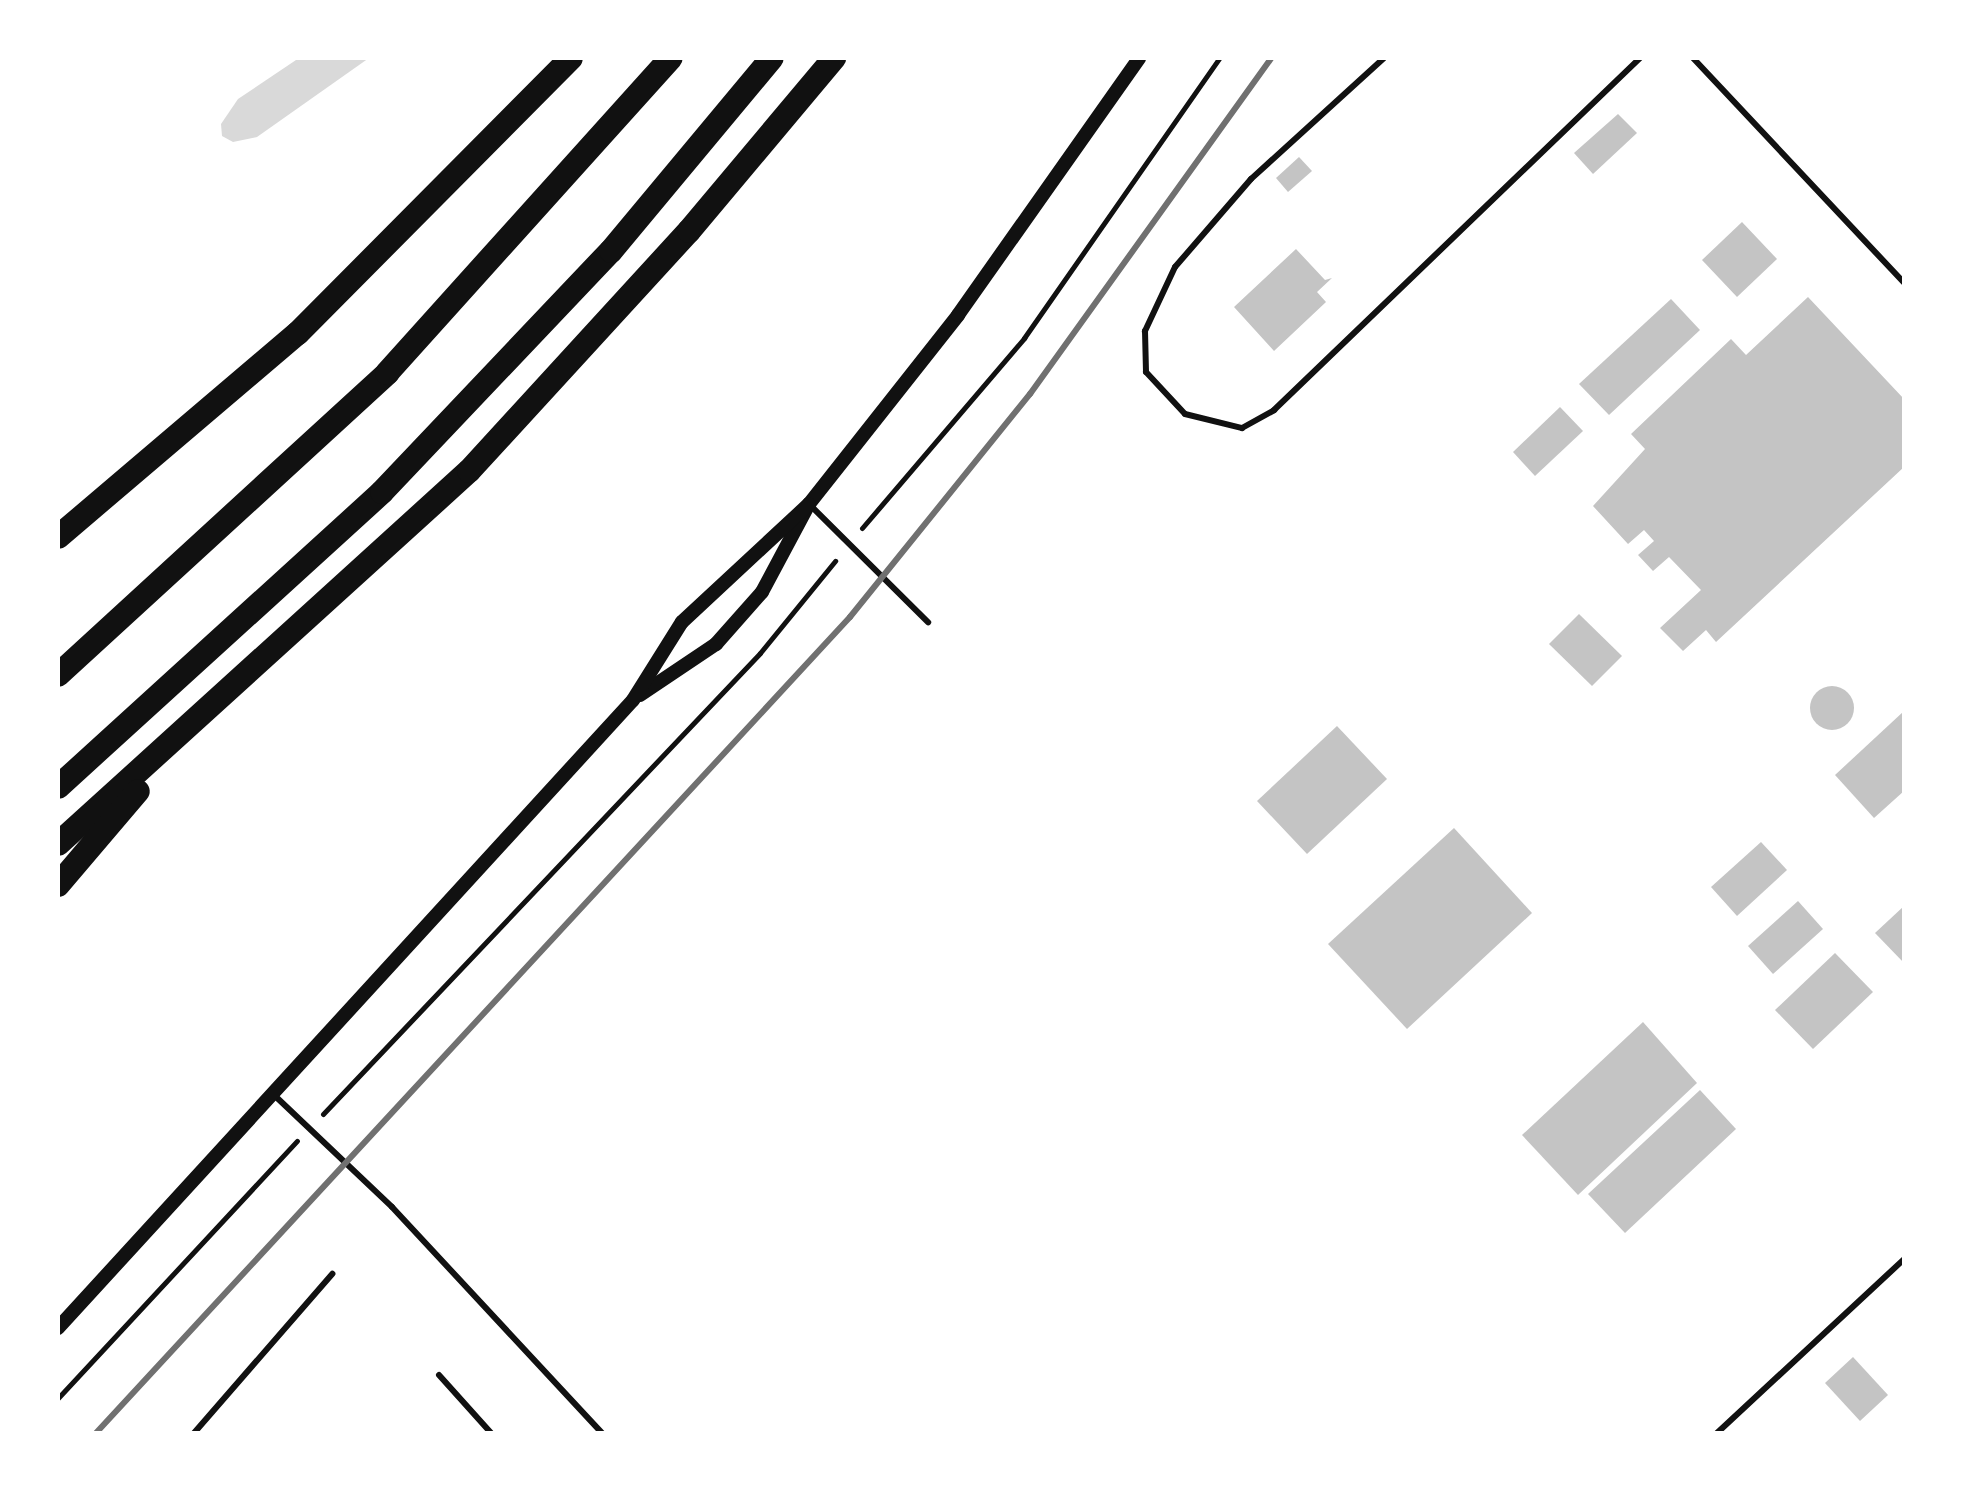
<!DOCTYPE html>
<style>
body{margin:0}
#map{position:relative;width:1962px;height:1491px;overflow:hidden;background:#fff;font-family:Inter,sans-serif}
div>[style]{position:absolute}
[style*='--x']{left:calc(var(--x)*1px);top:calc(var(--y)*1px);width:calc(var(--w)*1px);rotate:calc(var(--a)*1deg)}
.water>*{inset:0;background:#d9d9d9}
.building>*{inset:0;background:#c4c4c4}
.round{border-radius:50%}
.path>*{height:5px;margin:-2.5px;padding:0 2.5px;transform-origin:2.5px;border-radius:2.5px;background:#111}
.service>*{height:6px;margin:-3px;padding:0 3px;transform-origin:3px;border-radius:3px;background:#111}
.tertiary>*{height:14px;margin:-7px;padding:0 7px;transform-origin:7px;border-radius:7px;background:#111}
.motorway>*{height:24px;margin:-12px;padding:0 12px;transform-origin:12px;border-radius:12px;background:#111}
.rail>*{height:6px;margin:-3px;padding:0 3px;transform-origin:3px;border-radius:3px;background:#707070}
span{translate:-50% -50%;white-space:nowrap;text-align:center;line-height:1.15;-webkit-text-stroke:6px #fff;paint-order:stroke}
.frame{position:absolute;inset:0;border:60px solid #fff;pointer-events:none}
</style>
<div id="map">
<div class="water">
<div style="clip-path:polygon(299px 58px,369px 58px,257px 137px,233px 142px,222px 136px,221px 124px,238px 99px)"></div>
</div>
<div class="building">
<div style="clip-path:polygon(1618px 114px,1637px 133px,1593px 174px,1574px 153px)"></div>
<div style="clip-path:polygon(1299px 157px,1312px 171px,1288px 192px,1276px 178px)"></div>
<div style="clip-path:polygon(1742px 222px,1777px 259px,1737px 297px,1702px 260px)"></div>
<div style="clip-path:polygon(1296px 249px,1325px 280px,1332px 278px,1317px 292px,1326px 302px,1274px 351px,1234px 307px)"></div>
<div style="clip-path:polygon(1808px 297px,1904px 399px,1904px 467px,1716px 642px,1706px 630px,1683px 651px,1660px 628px,1701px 590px,1669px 557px,1653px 571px,1638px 555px,1654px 541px,1644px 530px,1628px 544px,1593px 506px,1645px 449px,1631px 434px,1731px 339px,1746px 355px)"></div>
<div style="clip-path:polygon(1671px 299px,1700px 330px,1609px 415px,1579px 384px)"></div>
<div style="clip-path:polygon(1560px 407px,1583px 431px,1535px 476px,1513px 452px)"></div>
<div style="clip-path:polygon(1579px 614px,1622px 656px,1592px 686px,1549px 644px)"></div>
<div class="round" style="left:1810px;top:686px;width:44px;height:44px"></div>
<div style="clip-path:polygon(1904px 711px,1904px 791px,1874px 818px,1835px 775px)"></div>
<div style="clip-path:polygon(1337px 726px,1387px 779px,1307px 854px,1257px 801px)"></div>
<div style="clip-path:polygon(1454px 828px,1532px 913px,1407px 1029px,1328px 944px)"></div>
<div style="clip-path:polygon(1761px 842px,1787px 870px,1737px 916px,1711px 887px)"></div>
<div style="clip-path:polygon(1798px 901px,1823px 929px,1773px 974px,1748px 946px)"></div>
<div style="clip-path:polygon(1904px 906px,1904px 963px,1875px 933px)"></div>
<div style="clip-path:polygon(1835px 953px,1873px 992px,1813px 1049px,1775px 1010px)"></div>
<div style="clip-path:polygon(1643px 1022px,1697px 1083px,1578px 1195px,1522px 1135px)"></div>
<div style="clip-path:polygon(1700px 1090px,1736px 1129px,1625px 1233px,1588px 1194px)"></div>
<div style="clip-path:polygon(1853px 1357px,1888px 1395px,1860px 1421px,1825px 1383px)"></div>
</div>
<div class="path">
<div style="--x:862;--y:528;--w:250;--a:-49.5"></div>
<div style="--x:1024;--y:338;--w:341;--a:-55.1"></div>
<div style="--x:323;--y:1114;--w:635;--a:-46.53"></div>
<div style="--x:760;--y:653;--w:119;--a:-50.8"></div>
<div style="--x:58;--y:1398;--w:351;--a:-47.1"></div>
</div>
<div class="service">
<div style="--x:1384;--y:58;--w:180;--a:137.7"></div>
<div style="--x:1251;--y:179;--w:116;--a:130.8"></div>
<div style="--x:1175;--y:267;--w:71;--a:115.1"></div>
<div style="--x:1145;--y:331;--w:41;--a:88.6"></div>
<div style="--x:1146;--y:372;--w:57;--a:47.1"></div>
<div style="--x:1185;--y:414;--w:59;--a:13.8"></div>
<div style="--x:1242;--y:428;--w:37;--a:-29"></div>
<div style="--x:1274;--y:410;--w:508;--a:-43.88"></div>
<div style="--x:1693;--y:58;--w:308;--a:46.8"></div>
<div style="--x:809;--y:504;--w:168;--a:44.8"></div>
<div style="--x:273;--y:1094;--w:164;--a:43.5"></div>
<div style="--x:392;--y:1207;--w:309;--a:47.1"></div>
<div style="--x:439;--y:1375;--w:78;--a:48.1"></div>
<div style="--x:194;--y:1433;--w:211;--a:-49"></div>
<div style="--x:1717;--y:1433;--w:255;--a:-42.9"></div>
</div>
<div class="tertiary">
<div style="--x:640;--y:695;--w:92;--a:-33.9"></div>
<div style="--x:716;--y:644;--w:69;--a:-48.5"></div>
<div style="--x:762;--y:592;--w:100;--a:-61.9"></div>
<div style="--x:809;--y:504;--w:241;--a:-51.7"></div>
<div style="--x:958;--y:315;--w:314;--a:-54.8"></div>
<div style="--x:58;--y:1328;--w:851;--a:-47.52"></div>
<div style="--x:633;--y:700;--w:92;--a:-57.9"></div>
<div style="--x:682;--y:622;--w:173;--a:-42.9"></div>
</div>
<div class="motorway">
<div style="--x:58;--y:537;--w:315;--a:-40.4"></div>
<div style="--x:298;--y:333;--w:387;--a:-45.2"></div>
<div style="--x:58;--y:675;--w:447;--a:-42.5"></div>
<div style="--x:387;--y:373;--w:424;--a:-48"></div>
<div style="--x:58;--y:787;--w:438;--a:-42.3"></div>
<div style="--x:382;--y:492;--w:332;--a:-46.5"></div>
<div style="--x:611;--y:251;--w:251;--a:-50.2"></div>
<div style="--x:58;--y:844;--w:555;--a:-42.23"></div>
<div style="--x:469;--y:471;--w:326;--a:-47.5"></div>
<div style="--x:689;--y:231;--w:226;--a:-50"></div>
<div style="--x:58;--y:885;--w:123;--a:-49.6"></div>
</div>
<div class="rail">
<div style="--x:96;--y:1433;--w:1111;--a:-47.26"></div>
<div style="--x:850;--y:617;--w:287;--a:-51.1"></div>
<div style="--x:1030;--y:394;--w:413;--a:-54.3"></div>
</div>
<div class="frame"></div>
</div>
